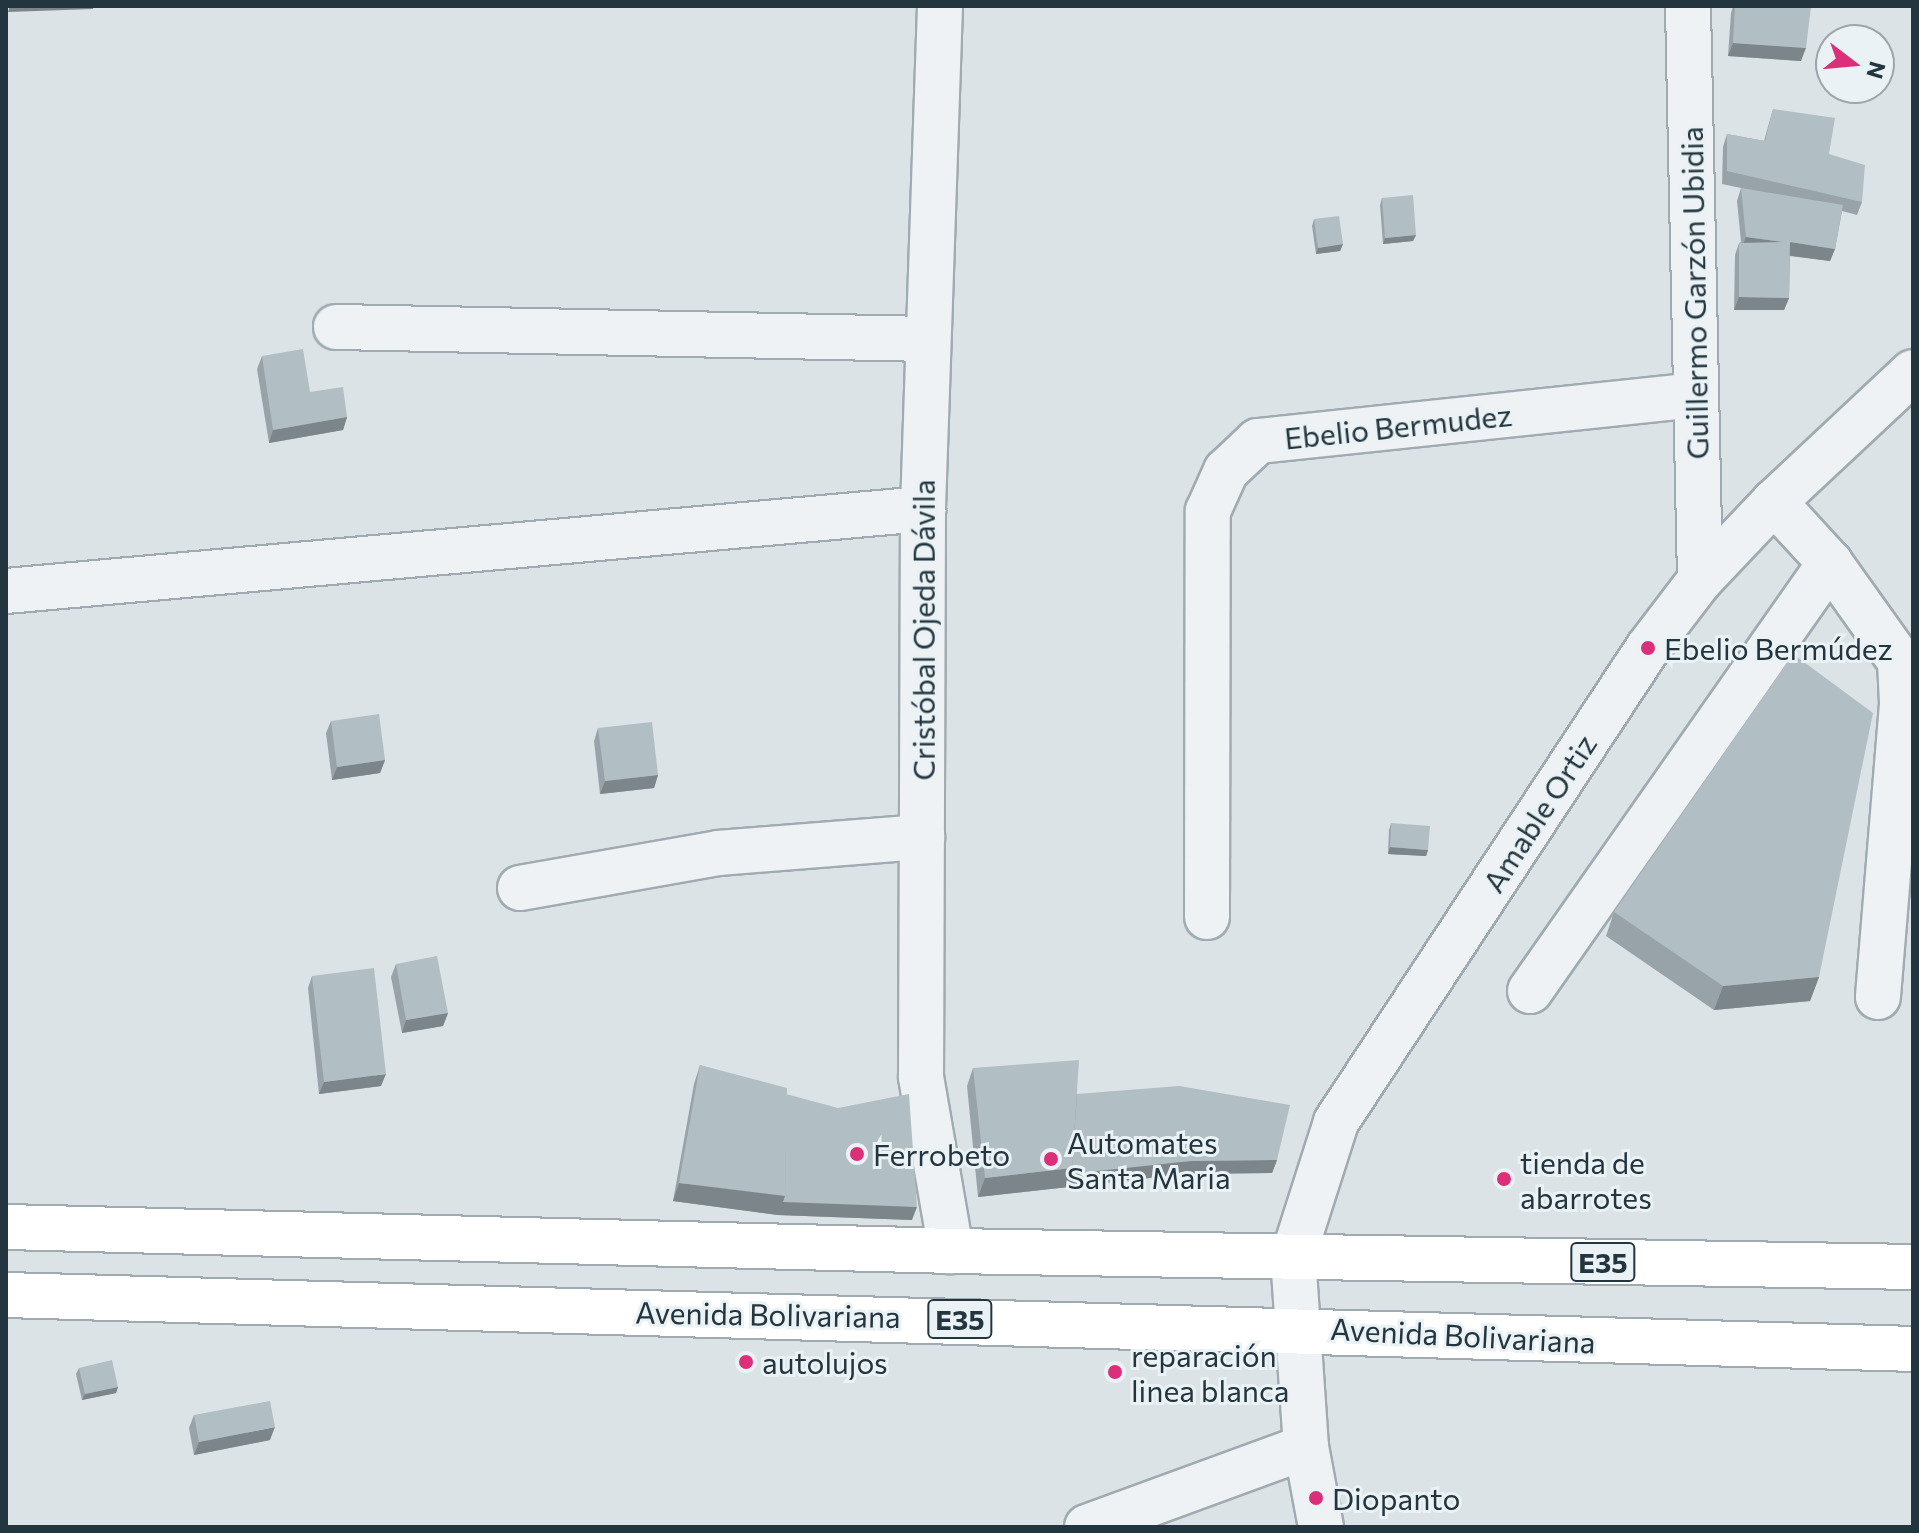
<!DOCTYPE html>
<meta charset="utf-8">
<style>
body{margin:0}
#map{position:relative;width:1919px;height:1533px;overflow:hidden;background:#dbe3e7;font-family:Commissioner,sans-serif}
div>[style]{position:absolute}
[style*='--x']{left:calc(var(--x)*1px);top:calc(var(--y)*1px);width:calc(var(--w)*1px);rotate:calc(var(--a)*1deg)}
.roads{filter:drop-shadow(2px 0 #a0abb1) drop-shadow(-2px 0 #a0abb1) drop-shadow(0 2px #a0abb1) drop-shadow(0 -2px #a0abb1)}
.minor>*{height:44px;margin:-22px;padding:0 22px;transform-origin:22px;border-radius:22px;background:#eef2f5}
.highway>*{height:44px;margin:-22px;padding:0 22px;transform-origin:22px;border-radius:22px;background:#fff}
.wall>*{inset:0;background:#98a3a9}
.shaded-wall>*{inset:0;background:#7c8589}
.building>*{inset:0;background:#b1bec4}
.dots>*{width:22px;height:22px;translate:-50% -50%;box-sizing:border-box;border:4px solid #eaf2f5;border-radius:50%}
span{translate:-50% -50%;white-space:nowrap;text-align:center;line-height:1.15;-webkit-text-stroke:6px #eaf2f5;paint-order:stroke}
.shield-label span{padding:2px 6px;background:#eaf2f5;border:2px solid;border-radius:6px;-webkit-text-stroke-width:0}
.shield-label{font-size:28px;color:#23353e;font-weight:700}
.street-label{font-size:30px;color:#23353e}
.poi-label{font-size:30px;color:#23353e}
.left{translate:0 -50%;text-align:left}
.frame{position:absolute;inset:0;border:8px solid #23353e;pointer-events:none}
.north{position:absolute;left:1815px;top:24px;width:80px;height:80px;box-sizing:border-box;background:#eaf2f5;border:2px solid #9aa6ac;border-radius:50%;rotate:106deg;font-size:22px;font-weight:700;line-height:32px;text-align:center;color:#23353e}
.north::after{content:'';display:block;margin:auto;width:28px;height:36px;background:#db3079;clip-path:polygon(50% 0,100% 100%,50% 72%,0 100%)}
</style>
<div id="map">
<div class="roads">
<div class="minor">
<div style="--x:940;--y:6;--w:503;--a:91.94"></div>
<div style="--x:923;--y:509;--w:568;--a:90.2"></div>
<div style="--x:921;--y:1077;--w:177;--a:80.2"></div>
<div style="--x:1688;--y:6;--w:574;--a:88.8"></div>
<div style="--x:336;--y:327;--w:592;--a:1.16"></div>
<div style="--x:1774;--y:502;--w:83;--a:47.4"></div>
<div style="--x:1830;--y:563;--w:120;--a:54.5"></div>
<div style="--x:1900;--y:661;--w:43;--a:87.3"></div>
<div style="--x:1902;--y:704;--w:294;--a:94.7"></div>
<div style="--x:6;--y:591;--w:921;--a:-5.11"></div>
<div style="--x:520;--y:888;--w:201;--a:-10"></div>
<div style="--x:718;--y:853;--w:205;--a:-4.5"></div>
<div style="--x:1207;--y:917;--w:406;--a:-89.9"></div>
<div style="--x:1208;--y:511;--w:44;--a:-65.8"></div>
<div style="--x:1226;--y:471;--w:44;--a:-43.2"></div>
<div style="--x:1258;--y:441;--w:439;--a:-6"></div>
<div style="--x:1530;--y:991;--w:523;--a:-54.97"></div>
<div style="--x:1087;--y:1527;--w:233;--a:-20.1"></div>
<div style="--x:1321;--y:1527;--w:81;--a:-100.6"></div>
<div style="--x:1306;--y:1447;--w:190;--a:-93.9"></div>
<div style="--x:1293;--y:1257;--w:142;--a:-72.3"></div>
<div style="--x:1336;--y:1122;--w:567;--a:-56.65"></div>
<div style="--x:1648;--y:648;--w:86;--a:-52.6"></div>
<div style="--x:1700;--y:580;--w:108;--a:-46.5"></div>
<div style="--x:1774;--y:502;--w:190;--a:-43.1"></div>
</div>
<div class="highway">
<div style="--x:6;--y:1227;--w:945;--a:1.45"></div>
<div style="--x:951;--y:1251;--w:962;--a:0.95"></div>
<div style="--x:6;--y:1295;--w:1908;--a:1.62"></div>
</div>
</div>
<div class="wall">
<div style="clip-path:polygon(1733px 6px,1811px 6px,1801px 61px,1728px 56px,1731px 13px)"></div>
<div style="clip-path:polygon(1773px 109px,1829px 154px,1862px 202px,1857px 215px,1842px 211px,1835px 249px,1830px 261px,1790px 256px,1789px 298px,1784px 310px,1734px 310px,1735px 255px,1739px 243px,1741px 242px,1737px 201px,1741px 188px,1722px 184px,1723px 147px,1727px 134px,1764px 141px)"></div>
<div style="clip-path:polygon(1382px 198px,1416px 235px,1413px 241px,1383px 244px,1380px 205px)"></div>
<div style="clip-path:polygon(1314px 219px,1343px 244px,1340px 251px,1316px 254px,1312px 226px)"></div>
<div style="clip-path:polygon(262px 356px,310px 392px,347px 417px,343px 430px,269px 443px,257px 369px)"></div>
<div style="clip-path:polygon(331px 721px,385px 760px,380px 773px,332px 780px,326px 733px)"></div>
<div style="clip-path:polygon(598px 728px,658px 775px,654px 788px,600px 794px,594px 741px)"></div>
<div style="clip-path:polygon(1391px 823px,1428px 850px,1426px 856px,1388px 854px,1389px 830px)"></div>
<div style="clip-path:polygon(1614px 912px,1819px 977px,1810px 1001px,1714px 1010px,1606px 936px)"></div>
<div style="clip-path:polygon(396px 964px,448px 1013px,443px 1026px,402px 1033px,391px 977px)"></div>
<div style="clip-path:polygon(312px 976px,381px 1086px,319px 1094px,308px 988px)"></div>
<div style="clip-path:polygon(700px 1065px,786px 1094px,912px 1220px,778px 1215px,673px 1201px,694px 1084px)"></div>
<div style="clip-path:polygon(973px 1068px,1077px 1094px,1277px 1160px,1272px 1173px,1186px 1174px,978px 1197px,967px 1086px)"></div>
<div style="clip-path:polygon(79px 1368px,118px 1387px,116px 1393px,82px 1400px,76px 1374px)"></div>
<div style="clip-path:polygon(194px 1415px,270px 1440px,194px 1455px,189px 1428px)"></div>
</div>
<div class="shaded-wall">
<div style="clip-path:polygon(10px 6px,94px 6px,93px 9px,8px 12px)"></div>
<div style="clip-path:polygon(1733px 43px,1806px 48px,1801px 61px,1728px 56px)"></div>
<div style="clip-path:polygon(1416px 235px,1413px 241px,1383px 244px,1385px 238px)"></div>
<div style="clip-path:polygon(1746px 237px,1783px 242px,1741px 249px)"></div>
<div style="clip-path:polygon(1790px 242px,1835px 249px,1830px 261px,1785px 255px)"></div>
<div style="clip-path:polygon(1343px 244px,1340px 251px,1316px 254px,1318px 248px)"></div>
<div style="clip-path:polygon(1739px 297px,1789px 298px,1784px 310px,1734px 310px)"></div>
<div style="clip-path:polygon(347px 417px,343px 430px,269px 443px,273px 430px)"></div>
<div style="clip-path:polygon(385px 760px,380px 773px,332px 780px,337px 767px)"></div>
<div style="clip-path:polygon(658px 775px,654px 788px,600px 794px,605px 781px)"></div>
<div style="clip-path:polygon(1390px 847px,1428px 850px,1426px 856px,1388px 854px)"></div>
<div style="clip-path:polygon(1819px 977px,1810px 1001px,1714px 1010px,1723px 986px)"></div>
<div style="clip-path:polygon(448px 1013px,443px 1026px,402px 1033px,406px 1020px)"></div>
<div style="clip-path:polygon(386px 1074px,381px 1086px,319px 1094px,324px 1082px)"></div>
<div style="clip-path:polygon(1277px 1160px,1272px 1173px,1186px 1174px,978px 1197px,985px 1178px,1072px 1168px,1191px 1161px)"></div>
<div style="clip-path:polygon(679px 1183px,917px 1207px,912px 1220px,778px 1215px,673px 1201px)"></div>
<div style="clip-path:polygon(118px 1387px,116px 1393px,82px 1400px,85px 1394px)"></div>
<div style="clip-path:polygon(275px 1427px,270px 1440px,194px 1455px,199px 1442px)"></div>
</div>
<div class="building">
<div style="clip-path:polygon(1735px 6px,1811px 6px,1806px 48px,1733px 43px)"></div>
<div style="clip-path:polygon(1773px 109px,1835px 118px,1829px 154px,1865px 165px,1862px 202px,1727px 171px,1727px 134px,1765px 141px)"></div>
<div style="clip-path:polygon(1741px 188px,1843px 205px,1835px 249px,1790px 242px,1789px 298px,1739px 297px,1739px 243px,1783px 242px,1746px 237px)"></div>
<div style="clip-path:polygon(1413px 195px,1416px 235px,1385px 238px,1382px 198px)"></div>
<div style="clip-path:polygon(1339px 216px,1343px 244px,1318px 248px,1314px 219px)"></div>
<div style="clip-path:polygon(303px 349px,310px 392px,343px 387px,347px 417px,273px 430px,262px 356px)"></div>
<div style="clip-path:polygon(1793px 654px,1873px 713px,1819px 977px,1723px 986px,1614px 912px)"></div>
<div style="clip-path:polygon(379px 714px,385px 760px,337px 767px,331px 721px)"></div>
<div style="clip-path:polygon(652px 722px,658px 775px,605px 781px,598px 728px)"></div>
<div style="clip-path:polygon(1391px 823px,1430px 826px,1428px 850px,1390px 847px)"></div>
<div style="clip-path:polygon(437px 956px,448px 1013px,406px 1020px,396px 964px)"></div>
<div style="clip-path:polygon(374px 968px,386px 1074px,324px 1082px,312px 976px)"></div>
<div style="clip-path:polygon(1079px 1060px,1072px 1168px,985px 1178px,973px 1068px)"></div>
<div style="clip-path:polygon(700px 1065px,787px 1088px,785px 1196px,679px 1183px)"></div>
<div style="clip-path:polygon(1179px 1086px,1290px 1105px,1277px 1160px,1191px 1161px,1070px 1174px,1072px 1168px,1077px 1094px)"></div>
<div style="clip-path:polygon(786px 1094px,838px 1108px,909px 1094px,917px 1207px,783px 1202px,785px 1196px)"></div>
<div style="clip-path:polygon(112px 1360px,118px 1387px,85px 1394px,79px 1368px)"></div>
<div style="clip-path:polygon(270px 1401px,275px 1427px,199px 1442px,194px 1415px)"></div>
</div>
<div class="dots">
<div style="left:1648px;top:648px;background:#db3079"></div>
<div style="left:857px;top:1154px;background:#db3079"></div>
<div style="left:1051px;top:1159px;background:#db3079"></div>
<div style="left:1504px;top:1179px;background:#db3079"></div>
<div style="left:746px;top:1362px;background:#db3079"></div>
<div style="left:1115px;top:1372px;background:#db3079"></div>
<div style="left:1316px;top:1498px;background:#db3079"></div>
</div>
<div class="shield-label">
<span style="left:1603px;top:1262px">E35</span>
<span style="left:960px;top:1319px">E35</span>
</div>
<div class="street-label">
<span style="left:1694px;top:293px;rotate:-91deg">Guillermo Garzón Ubidia</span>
<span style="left:1398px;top:426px;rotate:-6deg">Ebelio Bermudez</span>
<span style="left:923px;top:630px;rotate:-90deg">Cristóbal Ojeda Dávila</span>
<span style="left:1539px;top:813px;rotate:-57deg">Amable Ortiz</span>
<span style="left:768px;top:1314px;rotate:1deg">Avenida Bolivariana</span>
<span style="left:1463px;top:1335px;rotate:3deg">Avenida Bolivariana</span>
</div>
<div class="poi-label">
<span class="left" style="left:1664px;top:648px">Ebelio Bermúdez</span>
<span class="left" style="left:1067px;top:1159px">Automates<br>Santa Maria</span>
<span class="left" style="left:873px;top:1154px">Ferrobeto</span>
<span class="left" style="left:1520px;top:1179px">tienda de<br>abarrotes</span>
<span class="left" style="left:1131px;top:1372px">reparación<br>linea blanca</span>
<span class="left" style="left:762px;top:1362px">autolujos</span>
<span class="left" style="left:1332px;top:1498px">Diopanto</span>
</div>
<div class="frame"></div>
<div class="north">N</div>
</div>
